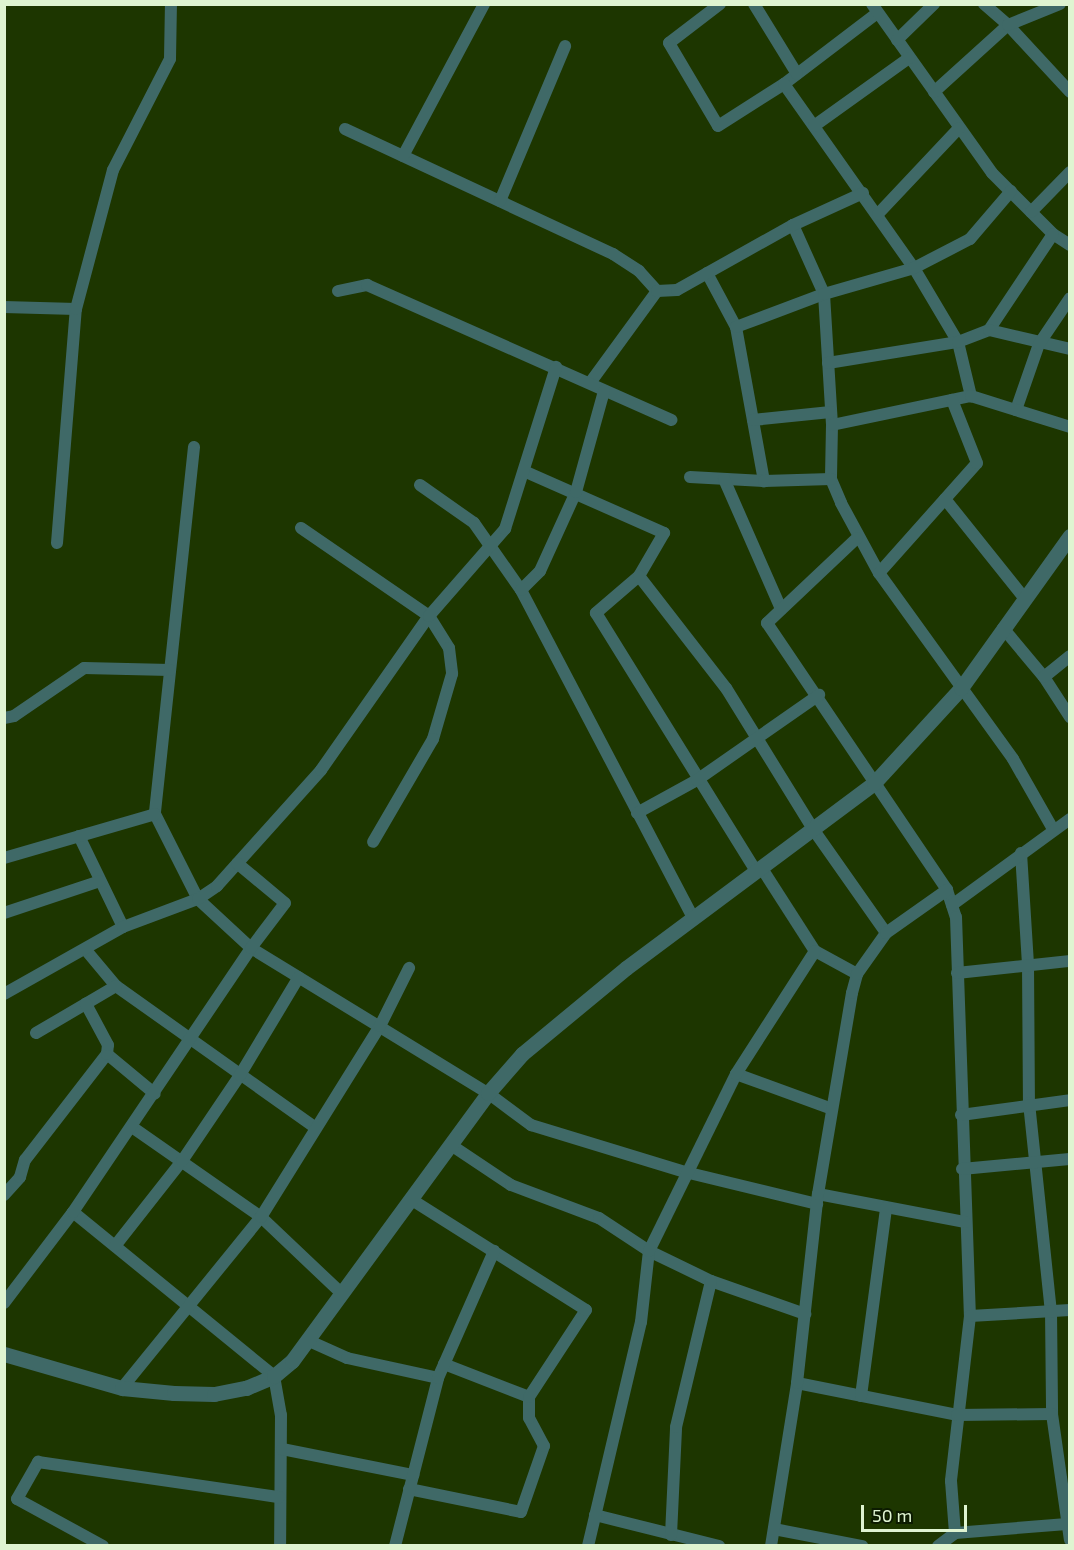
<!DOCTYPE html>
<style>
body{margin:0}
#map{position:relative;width:1074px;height:1550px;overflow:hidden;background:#1d3600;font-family:"Exo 2",sans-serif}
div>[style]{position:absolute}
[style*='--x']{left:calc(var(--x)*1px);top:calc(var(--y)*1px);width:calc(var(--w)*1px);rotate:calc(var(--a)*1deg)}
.minor>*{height:12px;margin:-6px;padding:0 6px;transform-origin:6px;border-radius:6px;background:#3f6967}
.tertiary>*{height:15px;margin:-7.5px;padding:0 7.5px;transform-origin:7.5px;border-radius:7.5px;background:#3f6967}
span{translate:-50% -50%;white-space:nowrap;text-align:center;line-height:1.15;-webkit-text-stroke:4.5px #0c1b01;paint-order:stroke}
.frame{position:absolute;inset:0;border:6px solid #dff4d1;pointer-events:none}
.scale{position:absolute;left:861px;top:1505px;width:106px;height:27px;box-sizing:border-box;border:3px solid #dff4d1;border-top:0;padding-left:8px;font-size:18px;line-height:21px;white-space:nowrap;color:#dff4d1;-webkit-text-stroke:4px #0c1b01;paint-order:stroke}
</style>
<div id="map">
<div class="minor">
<div style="--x:720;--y:4;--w:64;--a:142.6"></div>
<div style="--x:669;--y:43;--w:96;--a:59.4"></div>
<div style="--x:718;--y:126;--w:78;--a:-32.5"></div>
<div style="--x:784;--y:84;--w:116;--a:-37.3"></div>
<div style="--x:754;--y:4;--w:82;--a:58.4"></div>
<div style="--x:872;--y:4;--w:207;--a:54.6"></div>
<div style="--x:992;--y:173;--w:86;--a:45"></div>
<div style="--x:1053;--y:234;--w:20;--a:33"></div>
<div style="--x:984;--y:4;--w:32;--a:41"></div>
<div style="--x:1008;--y:25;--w:91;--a:47.2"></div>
<div style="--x:897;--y:40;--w:52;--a:-44.2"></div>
<div style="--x:784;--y:84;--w:225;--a:54.8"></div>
<div style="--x:914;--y:268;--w:86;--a:59.3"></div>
<div style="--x:958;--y:342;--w:56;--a:76.5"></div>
<div style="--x:934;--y:92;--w:100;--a:-42.2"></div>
<div style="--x:1008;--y:25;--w:56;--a:-22"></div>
<div style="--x:814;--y:126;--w:117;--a:-35.6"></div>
<div style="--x:345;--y:129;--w:296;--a:25"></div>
<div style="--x:613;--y:254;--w:31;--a:33"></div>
<div style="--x:639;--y:271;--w:27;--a:48"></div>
<div style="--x:657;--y:291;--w:114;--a:126.1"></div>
<div style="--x:403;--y:156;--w:172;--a:-61.9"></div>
<div style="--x:500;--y:201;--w:168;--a:-67.2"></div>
<div style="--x:1031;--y:212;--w:56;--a:-45.7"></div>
<div style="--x:878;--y:214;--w:118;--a:-46.7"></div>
<div style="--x:793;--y:225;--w:76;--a:65.8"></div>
<div style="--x:824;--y:294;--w:131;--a:86.5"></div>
<div style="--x:832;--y:425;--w:54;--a:91.1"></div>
<div style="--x:831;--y:479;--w:26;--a:67"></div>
<div style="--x:841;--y:503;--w:80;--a:61.5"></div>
<div style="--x:879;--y:573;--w:229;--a:54.2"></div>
<div style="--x:1013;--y:759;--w:81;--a:60.3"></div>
<div style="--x:707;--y:273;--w:61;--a:61.8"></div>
<div style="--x:736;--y:327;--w:157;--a:79.7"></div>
<div style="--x:338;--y:291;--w:30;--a:-12"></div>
<div style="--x:367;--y:285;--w:333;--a:23.9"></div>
<div style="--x:657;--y:291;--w:20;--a:-3"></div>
<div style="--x:677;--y:290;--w:133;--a:-29.3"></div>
<div style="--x:793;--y:225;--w:77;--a:-24.6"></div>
<div style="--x:4;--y:307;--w:72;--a:1.6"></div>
<div style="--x:736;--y:327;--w:94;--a:-20.6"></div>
<div style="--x:824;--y:294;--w:94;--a:-16.1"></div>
<div style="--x:914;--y:268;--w:63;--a:-27.4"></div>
<div style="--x:970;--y:239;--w:63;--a:-49.5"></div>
<div style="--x:989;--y:330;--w:115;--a:-56.3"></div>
<div style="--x:828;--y:363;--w:132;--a:-9.2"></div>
<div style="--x:958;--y:342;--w:33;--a:-21"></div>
<div style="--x:989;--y:330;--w:83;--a:13.2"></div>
<div style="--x:1016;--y:410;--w:70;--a:-70.8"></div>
<div style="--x:1039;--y:344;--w:55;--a:-56"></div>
<div style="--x:753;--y:420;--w:78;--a:-5.9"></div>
<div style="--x:832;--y:425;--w:142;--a:-11.8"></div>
<div style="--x:971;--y:396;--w:104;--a:17.4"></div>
<div style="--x:194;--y:447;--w:369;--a:96.1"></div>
<div style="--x:155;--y:814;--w:95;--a:63.2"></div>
<div style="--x:198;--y:899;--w:72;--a:42.8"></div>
<div style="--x:251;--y:948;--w:278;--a:31.5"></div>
<div style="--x:488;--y:1093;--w:54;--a:36.7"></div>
<div style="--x:531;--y:1125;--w:161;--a:17"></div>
<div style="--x:685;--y:1172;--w:136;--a:13.6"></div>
<div style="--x:526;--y:472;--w:151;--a:23.8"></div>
<div style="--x:664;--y:533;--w:50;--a:120.2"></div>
<div style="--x:639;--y:576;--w:57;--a:139.3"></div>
<div style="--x:596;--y:613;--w:304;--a:58.2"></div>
<div style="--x:690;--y:477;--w:74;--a:3.1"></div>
<div style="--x:764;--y:481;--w:67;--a:-1.7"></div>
<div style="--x:724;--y:479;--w:142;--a:66.3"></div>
<div style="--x:420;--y:485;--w:66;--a:35.1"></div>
<div style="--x:474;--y:523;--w:82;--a:55"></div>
<div style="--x:521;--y:590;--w:370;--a:62.3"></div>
<div style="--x:945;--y:499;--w:128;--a:51.3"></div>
<div style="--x:301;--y:528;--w:155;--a:34.5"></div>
<div style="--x:429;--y:616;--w:38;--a:58"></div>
<div style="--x:449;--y:648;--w:26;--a:83"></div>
<div style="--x:452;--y:674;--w:68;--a:106.3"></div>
<div style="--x:433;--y:739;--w:119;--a:120.2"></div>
<div style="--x:857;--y:538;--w:124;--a:136.6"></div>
<div style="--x:767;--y:623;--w:322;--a:56"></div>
<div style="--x:947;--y:890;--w:28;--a:72"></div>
<div style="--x:956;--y:917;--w:399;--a:88"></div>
<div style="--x:970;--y:1316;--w:166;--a:96.6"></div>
<div style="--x:951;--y:1481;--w:52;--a:85.6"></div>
<div style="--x:57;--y:543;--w:235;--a:-85.4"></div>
<div style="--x:76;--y:309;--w:144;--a:-75.1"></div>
<div style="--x:113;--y:170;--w:125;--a:-62.8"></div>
<div style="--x:170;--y:59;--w:55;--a:-89"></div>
<div style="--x:879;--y:573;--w:147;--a:-48.3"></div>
<div style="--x:977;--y:463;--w:68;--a:-111.6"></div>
<div style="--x:639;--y:576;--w:142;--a:52.2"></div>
<div style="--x:726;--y:688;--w:166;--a:58.3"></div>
<div style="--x:813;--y:829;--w:127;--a:54.9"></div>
<div style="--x:521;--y:590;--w:27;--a:-45"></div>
<div style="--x:540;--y:571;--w:87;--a:-65.5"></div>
<div style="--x:576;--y:492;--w:105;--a:-74.5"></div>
<div style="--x:1003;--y:628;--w:64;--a:50.1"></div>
<div style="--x:1044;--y:677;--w:48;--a:57"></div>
<div style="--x:1044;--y:677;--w:33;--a:-39"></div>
<div style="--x:4;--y:718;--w:10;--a:-11"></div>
<div style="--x:14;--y:716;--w:85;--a:-34.4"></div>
<div style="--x:84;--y:668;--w:86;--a:1.3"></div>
<div style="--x:637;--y:813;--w:68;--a:-28.8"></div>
<div style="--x:697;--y:780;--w:149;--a:-34.9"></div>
<div style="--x:79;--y:836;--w:101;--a:64.2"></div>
<div style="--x:1021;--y:853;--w:112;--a:86.4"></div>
<div style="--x:1028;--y:965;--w:138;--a:89.6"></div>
<div style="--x:1029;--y:1103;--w:209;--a:84"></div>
<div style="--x:1051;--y:1311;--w:103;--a:89.4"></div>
<div style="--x:1052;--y:1414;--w:127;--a:81.9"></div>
<div style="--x:4;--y:858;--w:157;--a:-16.2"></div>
<div style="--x:761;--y:867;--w:100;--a:57.3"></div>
<div style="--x:815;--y:951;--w:48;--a:28.7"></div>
<div style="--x:952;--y:905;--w:146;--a:-36.1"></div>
<div style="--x:4;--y:913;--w:101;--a:-18.4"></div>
<div style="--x:85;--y:949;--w:48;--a:50"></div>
<div style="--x:116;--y:986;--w:245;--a:35.4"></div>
<div style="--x:957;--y:973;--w:114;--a:-6.1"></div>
<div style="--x:4;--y:994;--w:137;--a:-29.4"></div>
<div style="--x:123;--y:927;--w:80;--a:-20.5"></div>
<div style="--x:198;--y:899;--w:23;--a:-34"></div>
<div style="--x:217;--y:886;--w:156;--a:-48.1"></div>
<div style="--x:321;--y:770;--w:188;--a:-55"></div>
<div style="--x:429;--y:616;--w:116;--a:-48.9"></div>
<div style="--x:505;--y:529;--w:170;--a:-72.5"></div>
<div style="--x:36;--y:1033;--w:93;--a:-30.4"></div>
<div style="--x:107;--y:1054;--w:62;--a:39.8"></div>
<div style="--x:736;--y:1074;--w:102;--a:20"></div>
<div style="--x:961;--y:1115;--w:110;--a:-7.8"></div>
<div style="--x:132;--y:1127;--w:157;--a:34.9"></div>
<div style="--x:261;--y:1217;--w:110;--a:43.5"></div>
<div style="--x:451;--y:1145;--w:72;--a:33.7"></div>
<div style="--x:511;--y:1185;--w:94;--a:20.6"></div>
<div style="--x:599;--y:1218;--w:60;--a:33.4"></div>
<div style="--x:649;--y:1251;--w:69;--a:25.8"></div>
<div style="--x:711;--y:1281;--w:100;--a:19.3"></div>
<div style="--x:962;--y:1169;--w:108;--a:-5.3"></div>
<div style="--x:818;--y:1194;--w:150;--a:10.8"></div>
<div style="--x:4;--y:1195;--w:24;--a:-48"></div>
<div style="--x:20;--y:1177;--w:18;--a:-74"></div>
<div style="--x:25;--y:1160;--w:134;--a:-52.3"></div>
<div style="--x:107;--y:1054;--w:9;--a:-84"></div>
<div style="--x:108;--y:1045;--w:47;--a:-118.2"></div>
<div style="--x:73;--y:1212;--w:259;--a:39.2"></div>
<div style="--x:274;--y:1376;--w:40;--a:80"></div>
<div style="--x:281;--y:1415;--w:131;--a:90.4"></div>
<div style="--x:115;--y:1246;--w:108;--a:-51.8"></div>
<div style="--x:182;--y:1161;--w:104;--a:-56"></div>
<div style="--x:240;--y:1075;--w:114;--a:-59"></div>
<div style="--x:4;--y:1303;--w:114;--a:-52.8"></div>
<div style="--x:73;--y:1212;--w:318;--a:-56"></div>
<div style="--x:251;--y:948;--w:56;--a:-52.9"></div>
<div style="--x:285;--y:903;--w:62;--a:-140.2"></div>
<div style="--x:970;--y:1316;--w:100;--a:-3.4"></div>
<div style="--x:307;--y:1340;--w:44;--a:24.2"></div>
<div style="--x:347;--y:1358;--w:93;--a:12.4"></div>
<div style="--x:444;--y:1364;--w:91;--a:21.2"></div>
<div style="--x:797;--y:1383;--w:163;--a:11.3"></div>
<div style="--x:957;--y:1415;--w:95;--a:-0.6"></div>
<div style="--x:122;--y:1388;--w:220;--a:-50.9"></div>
<div style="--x:261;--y:1217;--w:225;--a:-58.1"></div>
<div style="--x:380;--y:1026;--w:65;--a:-63.4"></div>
<div style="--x:861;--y:1396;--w:190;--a:-82.4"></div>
<div style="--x:282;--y:1449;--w:134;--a:11.2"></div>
<div style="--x:409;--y:1489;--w:114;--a:11.6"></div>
<div style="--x:521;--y:1512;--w:70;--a:-70.8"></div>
<div style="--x:544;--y:1446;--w:32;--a:-118"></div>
<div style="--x:529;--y:1418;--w:21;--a:-90"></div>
<div style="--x:529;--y:1397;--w:104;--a:-56.8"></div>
<div style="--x:586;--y:1310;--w:206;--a:-147.7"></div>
<div style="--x:595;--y:1515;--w:128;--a:14"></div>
<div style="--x:774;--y:1529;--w:90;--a:10.9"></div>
<div style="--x:671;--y:1535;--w:108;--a:-87.3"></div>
<div style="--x:676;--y:1427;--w:150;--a:-76.5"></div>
<div style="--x:103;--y:1546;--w:98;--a:-151.3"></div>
<div style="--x:17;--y:1499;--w:43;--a:-60.4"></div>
<div style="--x:38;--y:1462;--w:244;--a:8.3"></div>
<div style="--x:395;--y:1546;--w:173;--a:-75.6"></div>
<div style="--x:438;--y:1378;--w:139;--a:-66.2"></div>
<div style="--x:588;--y:1546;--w:230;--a:-76.7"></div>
<div style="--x:641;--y:1322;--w:71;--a:-83.6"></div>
<div style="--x:649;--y:1251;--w:197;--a:-63.8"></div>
<div style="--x:736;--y:1074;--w:146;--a:-57.3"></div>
<div style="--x:771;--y:1546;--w:165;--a:-80.9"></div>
<div style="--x:797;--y:1383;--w:190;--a:-83.7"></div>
<div style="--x:818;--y:1194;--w:204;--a:-80.4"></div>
<div style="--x:852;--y:993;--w:20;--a:-75"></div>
<div style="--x:857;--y:974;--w:50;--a:-54.7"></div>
<div style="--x:886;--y:933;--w:75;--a:-35.2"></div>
<div style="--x:938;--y:1546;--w:21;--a:-37"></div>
<div style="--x:955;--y:1533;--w:112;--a:-4.6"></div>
</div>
<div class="tertiary">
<div style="--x:4;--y:1354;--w:123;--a:16.1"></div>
<div style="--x:122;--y:1388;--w:52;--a:5.5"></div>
<div style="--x:174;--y:1393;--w:40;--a:1.4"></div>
<div style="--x:214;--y:1394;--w:33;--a:-11"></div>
<div style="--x:246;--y:1388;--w:30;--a:-23"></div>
<div style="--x:274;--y:1376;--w:23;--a:-40"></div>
<div style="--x:292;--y:1361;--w:332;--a:-53.8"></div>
<div style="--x:488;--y:1093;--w:52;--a:-48.9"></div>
<div style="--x:522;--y:1054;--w:135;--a:-39.6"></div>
<div style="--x:626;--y:968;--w:309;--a:-36.7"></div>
<div style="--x:874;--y:783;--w:129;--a:-47.5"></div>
<div style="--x:961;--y:688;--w:187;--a:-54.4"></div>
</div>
<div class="frame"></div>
<div class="scale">50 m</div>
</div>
